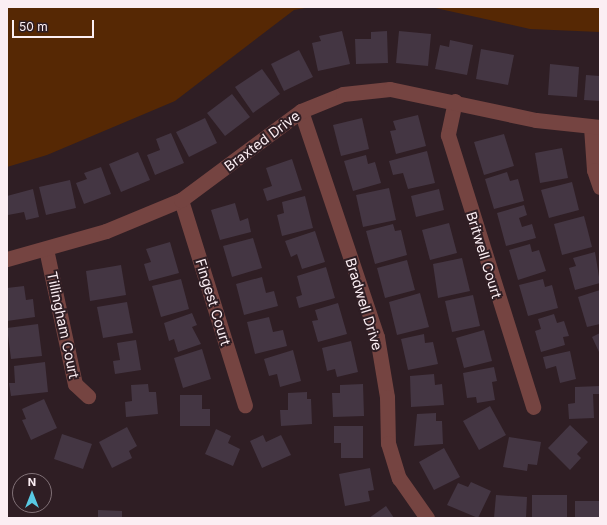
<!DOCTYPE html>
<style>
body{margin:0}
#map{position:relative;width:607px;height:525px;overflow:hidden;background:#2f1e24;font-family:Inter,sans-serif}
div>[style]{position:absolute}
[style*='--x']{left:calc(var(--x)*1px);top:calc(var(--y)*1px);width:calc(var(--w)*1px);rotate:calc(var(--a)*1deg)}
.green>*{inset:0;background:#562804}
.building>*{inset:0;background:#443643}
.minor>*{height:15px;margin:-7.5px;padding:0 7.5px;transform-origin:7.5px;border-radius:7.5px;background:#754441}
span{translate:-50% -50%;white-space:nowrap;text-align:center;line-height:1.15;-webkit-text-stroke:4px #2f1e24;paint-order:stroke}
.street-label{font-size:14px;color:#fbeef3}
.frame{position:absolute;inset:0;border:8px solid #fbeef3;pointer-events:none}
.north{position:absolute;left:12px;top:473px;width:40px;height:40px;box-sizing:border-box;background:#2f1e24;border:1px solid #817177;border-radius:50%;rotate:0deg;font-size:11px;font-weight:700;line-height:16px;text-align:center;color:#fbeef3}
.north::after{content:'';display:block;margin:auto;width:14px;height:18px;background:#58c9e3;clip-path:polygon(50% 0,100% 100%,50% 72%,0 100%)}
.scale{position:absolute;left:12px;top:20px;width:82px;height:18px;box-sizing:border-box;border:2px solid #fbeef3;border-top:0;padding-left:5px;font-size:12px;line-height:14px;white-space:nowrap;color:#fbeef3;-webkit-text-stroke:3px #2f1e24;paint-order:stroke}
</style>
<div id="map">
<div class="green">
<div style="clip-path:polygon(7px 7px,311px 7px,294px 10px,175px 101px,47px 155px,7px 167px)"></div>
<div style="clip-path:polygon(431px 7px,600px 7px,600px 32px,530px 29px)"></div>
</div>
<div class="building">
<div style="clip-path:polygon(342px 31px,350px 64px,318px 71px,312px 43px,321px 41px,319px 36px)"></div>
<div style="clip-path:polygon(387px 31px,388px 63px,356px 64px,355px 39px,371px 39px,371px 32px)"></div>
<div style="clip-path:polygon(399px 31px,431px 34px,428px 66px,396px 63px)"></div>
<div style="clip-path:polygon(450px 40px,473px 45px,467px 75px,435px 69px,440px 45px,449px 47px)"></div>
<div style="clip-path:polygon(481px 49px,514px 55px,508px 85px,476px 79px)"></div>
<div style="clip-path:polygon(299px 50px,313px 77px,284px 91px,271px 64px)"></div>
<div style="clip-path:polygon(550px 64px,579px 67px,577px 97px,548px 95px)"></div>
<div style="clip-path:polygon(262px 69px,280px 94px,253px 113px,235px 87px)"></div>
<div style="clip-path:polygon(586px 75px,600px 76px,600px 101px,584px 100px)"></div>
<div style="clip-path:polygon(232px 94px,250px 117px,225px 136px,207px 113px)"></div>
<div style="clip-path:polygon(418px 115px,426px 146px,396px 154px,390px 131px,396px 130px,393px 121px)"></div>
<div style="clip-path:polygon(205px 118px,217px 143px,189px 157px,176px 132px)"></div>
<div style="clip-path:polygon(362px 118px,369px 149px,341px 156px,333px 125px)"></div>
<div style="clip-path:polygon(171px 133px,184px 163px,155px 175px,147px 155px,160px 150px,156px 139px)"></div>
<div style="clip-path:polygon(504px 134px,514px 166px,484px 175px,474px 142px)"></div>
<div style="clip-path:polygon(562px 148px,568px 178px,540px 183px,535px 153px)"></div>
<div style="clip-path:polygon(427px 151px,435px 183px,408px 189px,403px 173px,393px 175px,389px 161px)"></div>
<div style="clip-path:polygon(138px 152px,150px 180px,121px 192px,109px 164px)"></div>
<div style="clip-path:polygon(366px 155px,368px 164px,375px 162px,381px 183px,353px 191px,344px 161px)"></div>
<div style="clip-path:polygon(292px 159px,302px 190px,267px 201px,263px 189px,272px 186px,266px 168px)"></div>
<div style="clip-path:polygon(101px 167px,111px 194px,84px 204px,76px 183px,87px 179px,84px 173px)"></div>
<div style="clip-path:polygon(507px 172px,510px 181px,518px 179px,524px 201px,494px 209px,485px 179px)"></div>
<div style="clip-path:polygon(70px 180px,76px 208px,46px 215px,39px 187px)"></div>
<div style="clip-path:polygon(572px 182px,579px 210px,549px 218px,541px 190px)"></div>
<div style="clip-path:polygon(389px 188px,396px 220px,363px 227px,356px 195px)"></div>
<div style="clip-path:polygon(33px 189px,39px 217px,26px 220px,24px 212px,8px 215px,7px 196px)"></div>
<div style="clip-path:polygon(439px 189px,444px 210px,416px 217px,411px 196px)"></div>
<div style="clip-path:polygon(305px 196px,313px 228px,282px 236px,277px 215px,284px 213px,282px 202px)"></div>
<div style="clip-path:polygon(235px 203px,240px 221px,248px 218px,251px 232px,220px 240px,211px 210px)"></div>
<div style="clip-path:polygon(524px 205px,527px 215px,519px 218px,522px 227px,532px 224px,536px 238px,506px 246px,497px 213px)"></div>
<div style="clip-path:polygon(584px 216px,592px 247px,562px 255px,554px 224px)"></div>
<div style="clip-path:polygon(449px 223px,457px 253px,430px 260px,422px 230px)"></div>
<div style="clip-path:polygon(393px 224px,395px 231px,401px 230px,407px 255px,375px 264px,366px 231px)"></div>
<div style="clip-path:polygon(315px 231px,325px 262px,302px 269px,297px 254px,291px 257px,285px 241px)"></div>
<div style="clip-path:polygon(253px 238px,262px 268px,232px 277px,223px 246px)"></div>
<div style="clip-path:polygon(170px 242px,179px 273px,149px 281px,144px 264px,151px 262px,146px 249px)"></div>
<div style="clip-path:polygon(530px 244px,532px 252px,539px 250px,546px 271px,518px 280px,509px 250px)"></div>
<div style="clip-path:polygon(595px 252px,600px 283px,575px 290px,569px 268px,576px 266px,573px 258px)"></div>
<div style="clip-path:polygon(462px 258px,470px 291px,438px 298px,433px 264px)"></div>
<div style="clip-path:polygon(407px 260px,415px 290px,385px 298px,377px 268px)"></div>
<div style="clip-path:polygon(121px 265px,126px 295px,90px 301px,86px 271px)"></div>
<div style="clip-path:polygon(326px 267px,335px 298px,299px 308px,296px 297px,302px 295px,297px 276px)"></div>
<div style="clip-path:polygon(262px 277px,266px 293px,274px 291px,278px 306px,244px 315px,236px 284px)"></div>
<div style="clip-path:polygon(181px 279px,189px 309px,161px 317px,152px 286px)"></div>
<div style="clip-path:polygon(543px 279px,545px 287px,552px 285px,558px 308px,528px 316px,519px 285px)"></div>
<div style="clip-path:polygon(24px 286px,26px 300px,33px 299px,35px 317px,7px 321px,7px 288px)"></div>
<div style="clip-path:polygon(600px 290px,600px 324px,587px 327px,578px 297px)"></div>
<div style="clip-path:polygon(420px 293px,429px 327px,397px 335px,389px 302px)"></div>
<div style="clip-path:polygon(473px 295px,480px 326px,452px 332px,445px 301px)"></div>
<div style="clip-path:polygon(127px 302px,133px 333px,103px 338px,97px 307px)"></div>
<div style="clip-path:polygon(338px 303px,347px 334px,318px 342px,312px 321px,318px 320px,315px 310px)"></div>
<div style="clip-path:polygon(192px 313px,197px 325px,192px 327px,201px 344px,178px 352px,174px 339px,169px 341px,164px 323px)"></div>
<div style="clip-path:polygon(554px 314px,557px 323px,564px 321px,569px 336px,563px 337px,565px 345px,541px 352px,535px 331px,541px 329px,538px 319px)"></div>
<div style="clip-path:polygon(269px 317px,273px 332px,283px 330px,287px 346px,255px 354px,247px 322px)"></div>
<div style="clip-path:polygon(38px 324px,42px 356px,11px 359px,7px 328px)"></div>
<div style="clip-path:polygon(484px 330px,492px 361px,464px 368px,456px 338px)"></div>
<div style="clip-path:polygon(600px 333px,600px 354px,592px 337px)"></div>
<div style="clip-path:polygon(424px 334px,425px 343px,433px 342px,438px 364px,408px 370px,401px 339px)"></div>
<div style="clip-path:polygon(136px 340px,141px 370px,115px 374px,113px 361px,120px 360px,117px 343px)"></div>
<div style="clip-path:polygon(351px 341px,358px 372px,337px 377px,335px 369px,327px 371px,322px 348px)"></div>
<div style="clip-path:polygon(202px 349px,211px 379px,183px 388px,174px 358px)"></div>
<div style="clip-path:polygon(293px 350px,301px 381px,280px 387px,277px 374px,269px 376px,264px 359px)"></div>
<div style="clip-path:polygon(570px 351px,576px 379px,560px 383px,556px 366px,546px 369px,543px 357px)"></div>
<div style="clip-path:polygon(45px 362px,48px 392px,11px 396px,9px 383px,15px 383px,14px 366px)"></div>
<div style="clip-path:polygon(494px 367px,497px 381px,492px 382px,495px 400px,477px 403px,476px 397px,467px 398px,463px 373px)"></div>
<div style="clip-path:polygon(434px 374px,435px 385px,442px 384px,444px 405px,411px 407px,410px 376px)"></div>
<div style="clip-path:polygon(148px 384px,149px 392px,156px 392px,158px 414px,126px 417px,125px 402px,132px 401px,131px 385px)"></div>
<div style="clip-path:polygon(363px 384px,364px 416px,333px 417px,332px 393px,340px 393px,340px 385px)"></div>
<div style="clip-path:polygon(600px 386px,600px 394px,593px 394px,594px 418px,569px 419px,568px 404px,575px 403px,575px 387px)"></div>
<div style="clip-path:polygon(307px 392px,307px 399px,311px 399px,312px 424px,281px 426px,280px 410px,288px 410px,288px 393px)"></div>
<div style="clip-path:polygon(180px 395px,202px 395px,202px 409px,210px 409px,210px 426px,180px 426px)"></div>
<div style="clip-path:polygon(44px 399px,57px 428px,31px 440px,22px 420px,26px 419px,22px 409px)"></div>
<div style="clip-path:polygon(490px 406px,506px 435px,479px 450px,463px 421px)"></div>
<div style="clip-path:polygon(436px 413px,436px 421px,442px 421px,443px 444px,414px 446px,417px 414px)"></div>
<div style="clip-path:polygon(570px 425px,588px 442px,577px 454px,581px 458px,570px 470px,548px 448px)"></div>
<div style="clip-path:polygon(334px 426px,363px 426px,363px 458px,341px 458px,341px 443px,334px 443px)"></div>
<div style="clip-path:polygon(127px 427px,137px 446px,129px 451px,132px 458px,112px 468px,99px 442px)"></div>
<div style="clip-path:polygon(216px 429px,231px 436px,228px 443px,240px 449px,233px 466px,205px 454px)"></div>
<div style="clip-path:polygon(62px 434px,92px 444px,83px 469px,54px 459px)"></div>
<div style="clip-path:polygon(263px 435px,266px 442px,281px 435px,291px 455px,262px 468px,250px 441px)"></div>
<div style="clip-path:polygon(509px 437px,541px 442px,537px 465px,528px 464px,527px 471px,503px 467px)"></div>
<div style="clip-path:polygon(444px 448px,460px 477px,434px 490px,419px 462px)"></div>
<div style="clip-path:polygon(370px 468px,374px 490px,368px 491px,370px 501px,345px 506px,339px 474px)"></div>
<div style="clip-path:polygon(471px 482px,491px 491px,478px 518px,447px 505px,458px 483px,468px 487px)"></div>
<div style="clip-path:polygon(496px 495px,527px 497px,526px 518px,494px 518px)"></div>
<div style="clip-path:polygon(532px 495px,567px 495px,567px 518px,532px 518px)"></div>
<div style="clip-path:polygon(575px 501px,600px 501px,600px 517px,575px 518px)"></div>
<div style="clip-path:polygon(386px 506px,394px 518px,369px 518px)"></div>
<div style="clip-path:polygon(98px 510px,122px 511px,122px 518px,98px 518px)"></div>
</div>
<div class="minor">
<div style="--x:455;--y:101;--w:35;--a:102"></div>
<div style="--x:448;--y:135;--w:285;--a:72.6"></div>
<div style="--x:301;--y:111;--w:238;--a:71.4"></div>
<div style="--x:377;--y:337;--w:61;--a:80.5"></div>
<div style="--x:387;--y:397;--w:46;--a:88.8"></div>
<div style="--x:388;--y:443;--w:37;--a:73"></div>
<div style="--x:399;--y:478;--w:49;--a:55"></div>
<div style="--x:591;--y:127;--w:43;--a:86"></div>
<div style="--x:594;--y:170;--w:18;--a:71"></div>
<div style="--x:181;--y:200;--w:215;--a:72.7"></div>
<div style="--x:46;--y:249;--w:138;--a:77.9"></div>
<div style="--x:75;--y:384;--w:18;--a:43"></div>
<div style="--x:7;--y:259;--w:103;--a:-15.8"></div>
<div style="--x:106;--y:231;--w:81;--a:-22.5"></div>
<div style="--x:181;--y:200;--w:149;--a:-36.6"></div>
<div style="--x:301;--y:111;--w:45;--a:-22"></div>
<div style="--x:343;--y:94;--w:47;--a:-6.1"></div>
<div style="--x:390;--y:89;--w:149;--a:12"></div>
<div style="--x:536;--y:120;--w:64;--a:6.2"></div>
</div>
<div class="street-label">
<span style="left:262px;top:141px;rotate:-37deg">Braxted Drive</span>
<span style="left:484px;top:255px;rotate:73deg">Britwell Court</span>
<span style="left:213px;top:302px;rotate:73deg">Fingest Court</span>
<span style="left:364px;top:304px;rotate:73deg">Bradwell Drive</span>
<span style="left:63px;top:325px;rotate:78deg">Tillingham Court</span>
</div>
<div class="frame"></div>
<div class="north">N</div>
<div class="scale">50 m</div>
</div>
